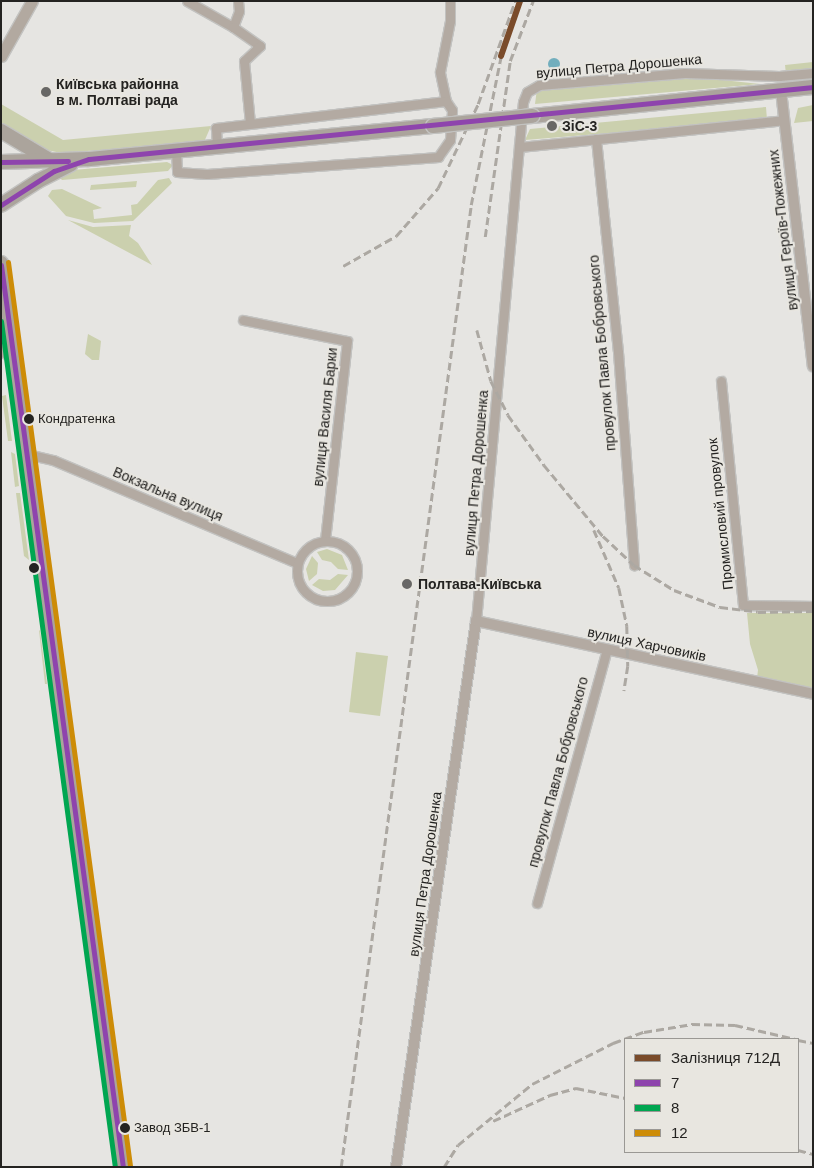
<!DOCTYPE html>
<meta charset="utf-8">
<style>
body{margin:0}
#map{position:relative;width:814px;height:1168px;overflow:hidden;background:#e6e5e2;font-family:Arial,sans-serif}
div>[style]{position:absolute}
[style*='--x']{left:calc(var(--x)*1px);top:calc(var(--y)*1px);width:calc(var(--w)*1px);rotate:calc(var(--a)*1deg)}
.green>*{inset:0;background:#cbd0ae}
.water>*{inset:0;background:#72aebd}
.round{border-radius:50%}
.roads{filter:drop-shadow(1px 0 #c2c2c0) drop-shadow(-1px 0 #c2c2c0) drop-shadow(0 1px #c2c2c0) drop-shadow(0 -1px #c2c2c0)}
.minor>*{height:9px;margin:-4.5px;padding:0 4.5px;transform-origin:4.5px;border-radius:4.5px;background:#b3aaa2}
.minor>.ring{margin:-4.5px;padding:0;box-sizing:content-box;background:none;border:9px solid #b3aaa2;border-radius:50%}
.tertiary>*{height:10px;margin:-5px;padding:0 5px;transform-origin:5px;border-radius:5px;background:#b3aaa2}
.secondary>*{height:11px;margin:-5.5px;padding:0 5.5px;transform-origin:5.5px;border-radius:5.5px;background:#b2a9a0}
.primary>*{height:14px;margin:-7px;padding:0 7px;transform-origin:7px;border-radius:7px;background:#aba49c}
.rail>*{height:2.5px;margin-top:-1.25px;transform-origin:0;background:repeating-linear-gradient(90deg,#aca8a2 0 8px,transparent 0 12px)}
.bridges{filter:drop-shadow(1px 0 #c2c2c0) drop-shadow(-1px 0 #c2c2c0) drop-shadow(0 1px #c2c2c0) drop-shadow(0 -1px #c2c2c0)}
.primary-bridge>*{height:14px;margin:-7px;padding:0 7px;transform-origin:7px;border-radius:7px;background:#aba49c}
.bus-1>*{height:5px;margin:-2.5px;padding:0 2.5px;transform-origin:2.5px;border-radius:2.5px;background:#8e44ad}
.bus-2>*{height:5px;margin:-2.5px;padding:0 2.5px;transform-origin:2.5px;border-radius:2.5px;background:#00a651}
.bus-3>*{height:5px;margin:-2.5px;padding:0 2.5px;transform-origin:2.5px;border-radius:2.5px;background:#cd8c07}
.rail-1>*{height:6px;margin:-3px;padding:0 3px;transform-origin:3px;border-radius:3px;background:#7a4b2a}
.dots>*{width:14px;height:14px;translate:-50% -50%;box-sizing:border-box;border:2px solid #e8e6e0;border-radius:50%}
span{translate:-50% -50%;white-space:nowrap;text-align:center;line-height:1.15;-webkit-text-stroke:4px #e8e6e0;paint-order:stroke}
.bus-label{font-size:13px;color:#242321}
.left{translate:0 -50%;text-align:left}
.street-label{font-size:14px;color:#242321}
.poi-label{font-size:14px;color:#242321;font-weight:700}
.frame{position:absolute;inset:0;border:2px solid #242321;pointer-events:none}
.legend{position:absolute;left:624px;top:1038px;width:175px;height:115px;box-sizing:border-box;background:#e8e6e0;border:1px solid #9a9894;margin:0;padding:6px 9px;list-style:none;font-size:15px;color:#242321}
.legend li{display:flex;align-items:center;gap:10px;height:25px}
.legend b{width:25px;border:1px solid #9a9894}
</style>
<div id="map">
<div class="green">
<div style="clip-path:polygon(813px 62px,813px 71px,786px 74px,785px 65px)"></div>
<div style="clip-path:polygon(685px 76px,760px 84px,535px 104px,537px 89px)"></div>
<div style="clip-path:polygon(1px 104px,63px 140px,211px 126px,204px 142px,61px 153px,47px 150px,1px 124px)"></div>
<div style="clip-path:polygon(813px 105px,813px 121px,794px 123px,798px 108px)"></div>
<div style="clip-path:polygon(766px 107px,767px 120px,525px 140px,530px 129px)"></div>
<div style="clip-path:polygon(167px 162px,173px 165px,168px 171px,62px 180px,58px 176px,61px 171px)"></div>
<div style="clip-path:polygon(169px 178px,172px 183px,133px 221px,94px 223px,66px 216px,48px 196px,52px 190px,62px 189px,102px 208px,93px 210px,94px 219px,132px 215px,131px 205px,137px 204px,158px 180px)"></div>
<div style="clip-path:polygon(137px 181px,136px 187px,90px 190px,91px 185px)"></div>
<div style="clip-path:polygon(68px 220px,93px 227px,131px 225px,129px 236px,138px 243px,152px 265px)"></div>
<div style="clip-path:polygon(88px 334px,101px 341px,99px 360px,92px 360px,85px 354px)"></div>
<div style="clip-path:polygon(6px 395px,12px 441px,8px 441px,2px 396px)"></div>
<div style="clip-path:polygon(11px 452px,15px 454px,19px 486px,15px 487px)"></div>
<div style="clip-path:polygon(16px 493px,20px 493px,29px 560px,24px 556px)"></div>
<div style="clip-path:polygon(327px 549px,342px 555px,348px 570px,338px 569px,331px 562px,322px 560px,317px 552px)"></div>
<div style="clip-path:polygon(312px 556px,318px 563px,317px 574px,309px 581px,306px 569px)"></div>
<div style="clip-path:polygon(338px 574px,348px 575px,335px 590px,323px 591px,312px 585px,319px 579px,330px 580px)"></div>
<div style="clip-path:polygon(747px 613px,813px 613px,813px 688px,757px 678px,758px 670px,750px 644px)"></div>
<div style="clip-path:polygon(39px 630px,40px 631px,47px 684px,45px 684px)"></div>
<div style="clip-path:polygon(356px 652px,388px 656px,380px 716px,349px 712px)"></div>
</div>
<div class="water">
<div class="round" style="left:548px;top:58px;width:12px;height:12px"></div>
</div>
<div class="roads">
<div class="minor">
<div style="--x:187;--y:1;--w:53;--a:29.5"></div>
<div style="--x:233;--y:27;--w:17;--a:-69"></div>
<div style="--x:239;--y:11;--w:10;--a:-96"></div>
<div style="--x:233;--y:27;--w:33;--a:35"></div>
<div style="--x:260;--y:46;--w:22;--a:137"></div>
<div style="--x:244;--y:61;--w:62;--a:84.5"></div>
<div style="--x:446;--y:101;--w:30;--a:-102"></div>
<div style="--x:440;--y:72;--w:52;--a:-78.9"></div>
<div style="--x:450;--y:21;--w:20;--a:-90"></div>
<div style="--x:596;--y:139;--w:214;--a:84.1"></div>
<div style="--x:618;--y:352;--w:214;--a:85.7"></div>
<div style="--x:519;--y:147;--w:266;--a:-5.8"></div>
<div style="--x:176;--y:151;--w:21;--a:87"></div>
<div style="--x:177;--y:172;--w:30;--a:4"></div>
<div style="--x:207;--y:174;--w:232;--a:-4.2"></div>
<div style="--x:438;--y:157;--w:21;--a:-55"></div>
<div style="--x:450;--y:140;--w:30;--a:-86"></div>
<div style="--x:452;--y:110;--w:11;--a:-124"></div>
<div style="--x:446;--y:101;--w:232;--a:173.3"></div>
<div style="--x:216;--y:128;--w:19;--a:87"></div>
<div style="--x:243;--y:320;--w:106;--a:11.4"></div>
<div style="--x:347;--y:341;--w:200;--a:96.3"></div>
<div style="--x:721;--y:381;--w:225;--a:84.4"></div>
<div style="--x:743;--y:605;--w:70;--a:0.8"></div>
<div style="--x:27;--y:454;--w:27;--a:13"></div>
<div style="--x:53;--y:460;--w:265;--a:22.9"></div>
<div class="ring" style="left:297px;top:541px;width:51px;height:51px"></div>
<div style="--x:476;--y:621;--w:521;--a:-84.83"></div>
<div style="--x:523;--y:102;--w:11;--a:-68"></div>
<div style="--x:527;--y:92;--w:14;--a:-30"></div>
<div style="--x:539;--y:85;--w:146;--a:-4.7"></div>
<div style="--x:685;--y:73;--w:94;--a:1.8"></div>
<div style="--x:779;--y:76;--w:34;--a:-5"></div>
<div style="--x:537;--y:903;--w:263;--a:-74.6"></div>
</div>
<div class="tertiary">
<div style="--x:781;--y:91;--w:277;--a:83.4"></div>
<div style="--x:1;--y:351;--w:15;--a:28"></div>
<div style="--x:396;--y:1167;--w:552;--a:-81.66"></div>
<div style="--x:476;--y:621;--w:345;--a:12.2"></div>
</div>
<div class="secondary">
<div style="--x:1;--y:56;--w:63;--a:-60.6"></div>
</div>
<div class="primary">
<div style="--x:532;--y:116;--w:282;--a:-5.9"></div>
<div style="--x:1;--y:131;--w:58;--a:31"></div>
<div style="--x:1;--y:162;--w:88;--a:-2"></div>
<div style="--x:89;--y:159;--w:346;--a:-5.5"></div>
<div style="--x:1;--y:205;--w:44;--a:-33"></div>
<div style="--x:38;--y:181;--w:37;--a:-27"></div>
<div style="--x:1;--y:263;--w:912;--a:82.31"></div>
</div>
</div>
<div class="rail">
<div style="--x:485;--y:237;--w:178;--a:-81.9"></div>
<div style="--x:510;--y:61;--w:64;--a:-69"></div>
<div style="--x:343;--y:266;--w:61;--a:-29.5"></div>
<div style="--x:396;--y:236;--w:64;--a:-48.8"></div>
<div style="--x:438;--y:188;--w:93;--a:-64.5"></div>
<div style="--x:478;--y:104;--w:109;--a:-70.2"></div>
<div style="--x:477;--y:330;--w:53;--a:74.6"></div>
<div style="--x:491;--y:381;--w:38;--a:63"></div>
<div style="--x:508;--y:415;--w:62;--a:54.2"></div>
<div style="--x:544;--y:465;--w:92;--a:50.3"></div>
<div style="--x:603;--y:536;--w:42;--a:43.1"></div>
<div style="--x:634;--y:565;--w:47;--a:32"></div>
<div style="--x:674;--y:590;--w:49;--a:20.3"></div>
<div style="--x:720;--y:607;--w:38;--a:7"></div>
<div style="--x:758;--y:612;--w:55;--a:-1"></div>
<div style="--x:594;--y:530;--w:63;--a:66.7"></div>
<div style="--x:619;--y:588;--w:39;--a:78"></div>
<div style="--x:627;--y:626;--w:40;--a:88.6"></div>
<div style="--x:628;--y:666;--w:25;--a:99"></div>
<div style="--x:798;--y:1040;--w:15;--a:11"></div>
<div style="--x:493;--y:1121;--w:63;--a:-24.5"></div>
<div style="--x:550;--y:1095;--w:27;--a:-15"></div>
<div style="--x:576;--y:1088;--w:50;--a:11.5"></div>
<div style="--x:798;--y:1150;--w:16;--a:15"></div>
<div style="--x:341;--y:1167;--w:971;--a:-82.3"></div>
<div style="--x:471;--y:205;--w:152;--a:-78.6"></div>
<div style="--x:444;--y:1167;--w:26;--a:-58"></div>
<div style="--x:458;--y:1145;--w:96;--a:-39.5"></div>
<div style="--x:532;--y:1084;--w:91;--a:-26.8"></div>
<div style="--x:613;--y:1043;--w:33;--a:-20"></div>
<div style="--x:644;--y:1032;--w:49;--a:-9.5"></div>
<div style="--x:692;--y:1024;--w:43;--a:1.3"></div>
<div style="--x:735;--y:1025;--w:62;--a:13.1"></div>
</div>
<div class="bridges">
<div class="primary-bridge">
<div style="--x:433;--y:126;--w:100;--a:-5.8"></div>
</div>
</div>
<div class="bus-1">
<div style="--x:1;--y:162;--w:67;--a:-0.9"></div>
<div style="--x:1;--y:205;--w:63;--a:-32.7"></div>
<div style="--x:54;--y:171;--w:37;--a:-19"></div>
<div style="--x:89;--y:159;--w:728;--a:-5.68"></div>
<div style="--x:1;--y:265;--w:910;--a:82.3"></div>
</div>
<div class="bus-2">
<div style="--x:1;--y:321;--w:854;--a:82.33"></div>
</div>
<div class="bus-3">
<div style="--x:8;--y:262;--w:912;--a:82.31"></div>
</div>
<div class="rail-1">
<div style="--x:501;--y:56;--w:58;--a:-70.9"></div>
</div>
<div class="dots">
<div style="left:46px;top:92px;background:#686765"></div>
<div style="left:552px;top:126px;background:#686765"></div>
<div style="left:29px;top:419px;background:#242321"></div>
<div style="left:34px;top:568px;background:#242321"></div>
<div style="left:407px;top:584px;background:#686765"></div>
<div style="left:125px;top:1128px;background:#242321"></div>
</div>
<div class="bus-label">
<span class="left" style="left:38px;top:419px">Кондратенка</span>
<span class="left" style="left:134px;top:1128px">Завод ЗБВ-1</span>
</div>
<div class="street-label">
<span style="left:619px;top:66px;rotate:-5deg">вулиця Петра Дорошенка</span>
<span style="left:783px;top:230px;rotate:-97deg">вулиця Героїв-Пожежних</span>
<span style="left:602px;top:353px;rotate:-95deg">провулок Павла Бобровського</span>
<span style="left:325px;top:417px;rotate:-84deg">вулиця Василя Барки</span>
<span style="left:476px;top:473px;rotate:-85deg">вулиця Петра Дорошенка</span>
<span style="left:168px;top:494px;rotate:23deg">Вокзальна вулиця</span>
<span style="left:720px;top:514px;rotate:-96deg">Промисловий провулок</span>
<span style="left:647px;top:644px;rotate:12deg">вулиця Харчовиків</span>
<span style="left:558px;top:772px;rotate:-75deg">провулок Павла Бобровського</span>
<span style="left:425px;top:874px;rotate:-82deg">вулиця Петра Дорошенка</span>
</div>
<div class="poi-label">
<span class="left" style="left:56px;top:92px">Київська районна<br>в м. Полтаві рада</span>
<span class="left" style="left:562px;top:126px">ЗіС-3</span>
<span class="left" style="left:418px;top:584px">Полтава-Київська</span>
</div>
<div class="frame"></div>
<ul class="legend">
<li><b style="height:6px;background:#7a4b2a"></b>Залізниця 712Д</li>
<li><b style="height:6px;background:#8e44ad"></b>7</li>
<li><b style="height:6px;background:#00a651"></b>8</li>
<li><b style="height:6px;background:#cd8c07"></b>12</li>
</ul>
</div>
